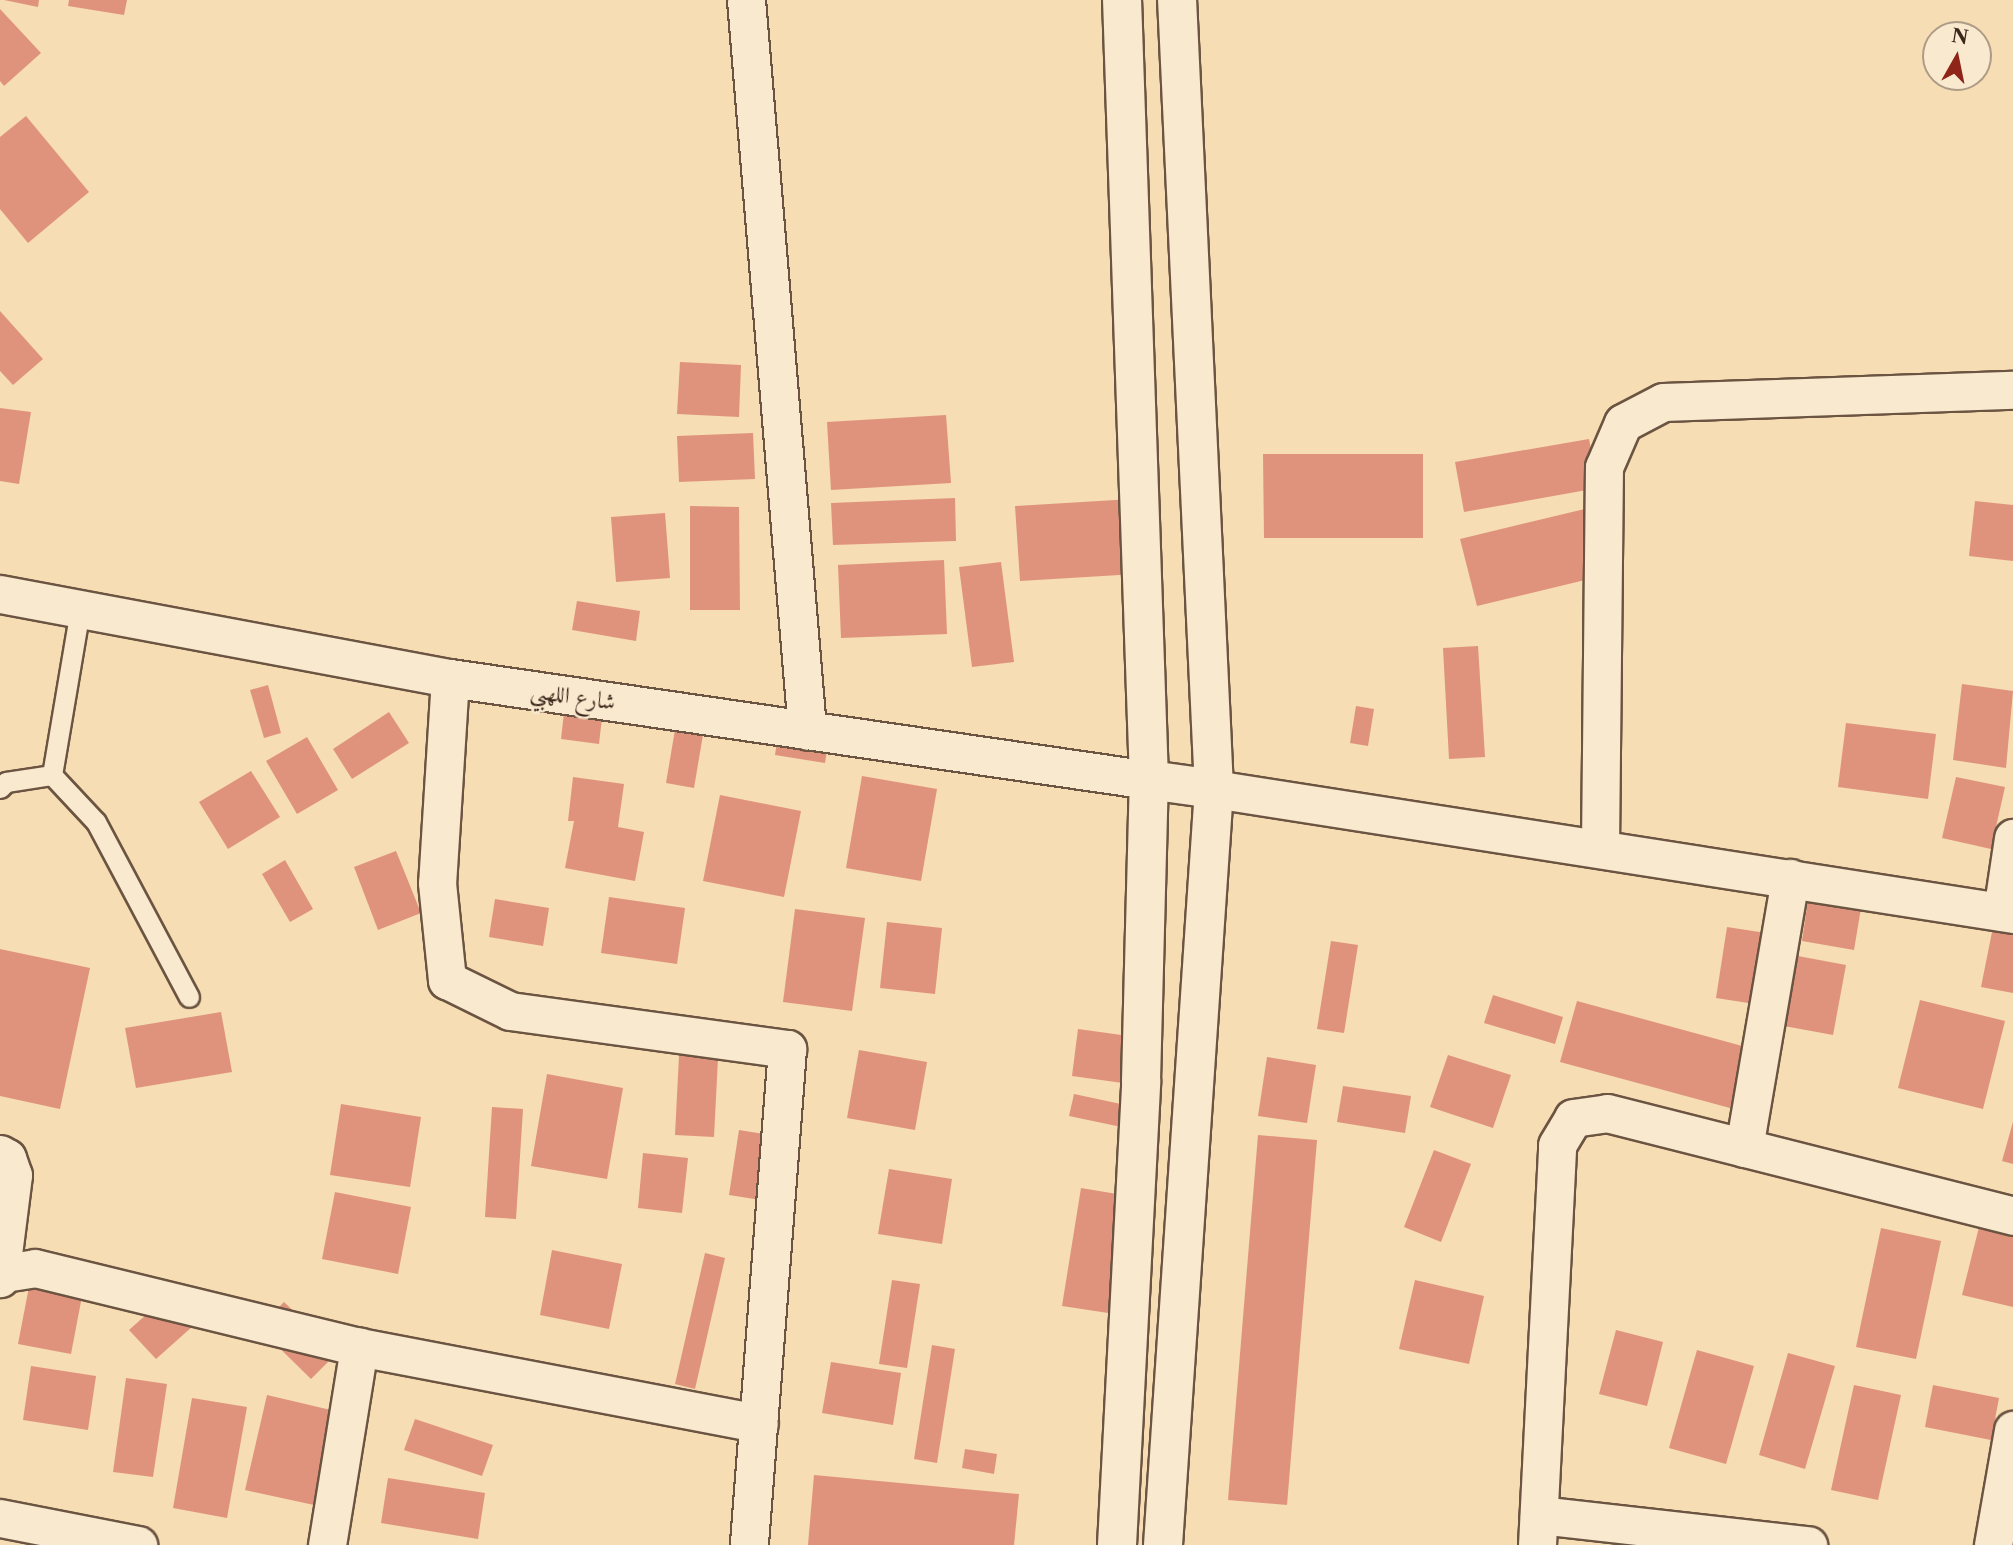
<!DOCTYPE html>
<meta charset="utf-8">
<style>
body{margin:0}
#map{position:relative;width:2013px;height:1545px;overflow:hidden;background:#f6ddb3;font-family:"Libre Caslon Text",Amiri,serif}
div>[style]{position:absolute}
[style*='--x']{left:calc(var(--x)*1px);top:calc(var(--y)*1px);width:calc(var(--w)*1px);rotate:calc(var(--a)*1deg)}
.building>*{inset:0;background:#e0937c}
.roads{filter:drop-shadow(2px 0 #6b5442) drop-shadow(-2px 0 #6b5442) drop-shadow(0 2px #6b5442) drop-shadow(0 -2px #6b5442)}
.service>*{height:19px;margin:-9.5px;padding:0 9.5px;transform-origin:9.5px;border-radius:9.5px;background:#f9e9ce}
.minor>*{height:37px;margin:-18.5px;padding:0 18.5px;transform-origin:18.5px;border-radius:18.5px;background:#f9e9ce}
.tertiary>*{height:38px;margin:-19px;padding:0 19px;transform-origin:19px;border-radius:19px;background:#f9e9ce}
span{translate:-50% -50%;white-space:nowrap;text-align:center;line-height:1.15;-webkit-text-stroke:5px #f9e9ce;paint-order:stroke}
.street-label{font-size:23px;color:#3d261c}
.north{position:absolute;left:1922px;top:21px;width:70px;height:70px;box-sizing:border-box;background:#f9e9ce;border:2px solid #ae9b87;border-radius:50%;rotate:9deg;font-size:19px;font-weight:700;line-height:28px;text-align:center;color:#3d261c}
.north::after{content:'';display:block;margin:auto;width:24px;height:32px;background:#8f2418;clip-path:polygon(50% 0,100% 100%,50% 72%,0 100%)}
</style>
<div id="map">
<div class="building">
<div style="clip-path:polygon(4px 0,39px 0,38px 7px)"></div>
<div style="clip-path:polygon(69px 0,127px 0,124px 15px,68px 6px)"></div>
<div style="clip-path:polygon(0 9px,41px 53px,4px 86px,0 81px)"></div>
<div style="clip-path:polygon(26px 116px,89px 192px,28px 243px,0 209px,0 137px)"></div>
<div style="clip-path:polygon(0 311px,43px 359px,13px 385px,0 371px)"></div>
<div style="clip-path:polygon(680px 362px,741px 365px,739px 417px,677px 414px)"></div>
<div style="clip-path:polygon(0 408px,31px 412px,19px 484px,0 481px)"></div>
<div style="clip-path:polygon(946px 415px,951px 483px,831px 490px,827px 422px)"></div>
<div style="clip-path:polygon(753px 433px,755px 479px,679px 482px,677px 436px)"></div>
<div style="clip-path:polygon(1589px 439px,1598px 488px,1464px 512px,1455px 462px)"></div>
<div style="clip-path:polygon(1263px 454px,1423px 454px,1423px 538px,1264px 538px)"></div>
<div style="clip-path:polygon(955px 498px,956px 541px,833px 545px,831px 503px)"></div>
<div style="clip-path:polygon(1132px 499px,1136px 574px,1020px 581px,1015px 506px)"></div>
<div style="clip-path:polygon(1975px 501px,2013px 505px,2013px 561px,1969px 556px)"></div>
<div style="clip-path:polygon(690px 506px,739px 507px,740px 610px,690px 610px)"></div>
<div style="clip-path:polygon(1593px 507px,1610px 574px,1477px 606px,1460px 539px)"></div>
<div style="clip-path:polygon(665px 513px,670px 578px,616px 582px,611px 517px)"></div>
<div style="clip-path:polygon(944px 560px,947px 634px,841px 638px,838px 565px)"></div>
<div style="clip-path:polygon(1001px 562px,1014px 662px,972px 667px,959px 567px)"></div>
<div style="clip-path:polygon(577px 601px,640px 611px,636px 641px,572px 630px)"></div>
<div style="clip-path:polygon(1478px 646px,1485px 757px,1449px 759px,1443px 648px)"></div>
<div style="clip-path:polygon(1962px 684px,2013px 691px,2006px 768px,1953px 760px)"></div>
<div style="clip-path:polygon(268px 685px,281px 733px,264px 738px,250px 690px)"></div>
<div style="clip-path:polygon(565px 704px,603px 709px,599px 744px,561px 739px)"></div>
<div style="clip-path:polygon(679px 706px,707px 711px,694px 788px,666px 783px)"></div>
<div style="clip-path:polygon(1356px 706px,1374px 709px,1368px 746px,1350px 743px)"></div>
<div style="clip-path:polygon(389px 712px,409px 743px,352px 779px,333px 749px)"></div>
<div style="clip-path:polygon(1846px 723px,1936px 734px,1928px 799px,1838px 787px)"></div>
<div style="clip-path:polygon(779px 729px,829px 737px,825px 763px,775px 755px)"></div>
<div style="clip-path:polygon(307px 737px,338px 790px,297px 814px,266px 761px)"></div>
<div style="clip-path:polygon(251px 771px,280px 817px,228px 849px,199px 802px)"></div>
<div style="clip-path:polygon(862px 776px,937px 789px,921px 881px,846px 868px)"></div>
<div style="clip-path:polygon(573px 777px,624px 784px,618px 827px,644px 832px,635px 881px,565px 868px,574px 821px,568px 821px)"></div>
<div style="clip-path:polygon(1956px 777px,2005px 787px,1991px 849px,1942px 838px)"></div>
<div style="clip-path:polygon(720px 795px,801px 811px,784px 897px,703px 881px)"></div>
<div style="clip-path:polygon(396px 851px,421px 913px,378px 930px,354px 867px)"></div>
<div style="clip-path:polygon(285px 860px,313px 909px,290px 922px,262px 874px)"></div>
<div style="clip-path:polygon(1810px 887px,1863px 896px,1854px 950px,1802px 941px)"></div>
<div style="clip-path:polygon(609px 897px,685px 908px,677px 964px,601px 953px)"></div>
<div style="clip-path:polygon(495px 899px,549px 908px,543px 946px,489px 937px)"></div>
<div style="clip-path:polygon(795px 909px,865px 918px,852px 1011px,783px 1002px)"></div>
<div style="clip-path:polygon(887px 922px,942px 928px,935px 994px,880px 988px)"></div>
<div style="clip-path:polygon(1727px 927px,1766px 933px,1755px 1004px,1716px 998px)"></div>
<div style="clip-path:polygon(1993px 927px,2013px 931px,2013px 993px,1981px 987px)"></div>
<div style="clip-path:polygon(1331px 941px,1358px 945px,1344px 1033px,1317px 1029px)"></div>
<div style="clip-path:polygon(0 949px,90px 968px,60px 1109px,0 1096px)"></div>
<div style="clip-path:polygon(1798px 956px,1846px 965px,1833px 1035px,1784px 1026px)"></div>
<div style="clip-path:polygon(1493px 995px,1563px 1017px,1555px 1044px,1484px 1023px)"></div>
<div style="clip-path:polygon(1920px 1000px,2005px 1021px,1983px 1109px,1898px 1088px)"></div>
<div style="clip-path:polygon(1577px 1001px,1746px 1047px,1730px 1108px,1560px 1062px)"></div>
<div style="clip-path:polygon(221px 1012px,232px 1072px,136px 1088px,125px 1028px)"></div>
<div style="clip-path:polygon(1078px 1029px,1136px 1037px,1130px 1084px,1072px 1076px)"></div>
<div style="clip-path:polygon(680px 1036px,719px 1038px,714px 1137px,675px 1135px)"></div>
<div style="clip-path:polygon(859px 1050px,927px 1062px,915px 1130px,847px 1118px)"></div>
<div style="clip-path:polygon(1448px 1055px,1511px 1075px,1493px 1128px,1430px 1107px)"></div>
<div style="clip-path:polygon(1267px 1057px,1316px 1065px,1307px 1123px,1258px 1116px)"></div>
<div style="clip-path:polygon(547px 1074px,623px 1088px,607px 1179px,531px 1166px)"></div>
<div style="clip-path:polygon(1343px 1086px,1411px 1096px,1405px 1133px,1337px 1122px)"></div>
<div style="clip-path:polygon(1074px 1094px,1135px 1107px,1131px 1129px,1069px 1116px)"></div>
<div style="clip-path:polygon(341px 1104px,421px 1117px,410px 1187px,330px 1175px)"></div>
<div style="clip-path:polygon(492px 1107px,523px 1109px,516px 1219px,485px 1217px)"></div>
<div style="clip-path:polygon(2013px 1122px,2013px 1164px,2002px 1161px)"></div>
<div style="clip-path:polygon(739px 1130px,783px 1137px,773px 1202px,729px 1195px)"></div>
<div style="clip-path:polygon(1258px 1135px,1317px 1140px,1287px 1505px,1228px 1500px)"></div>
<div style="clip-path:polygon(1434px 1150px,1471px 1164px,1441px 1242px,1404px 1227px)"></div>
<div style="clip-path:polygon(643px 1153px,688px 1158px,682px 1213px,638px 1208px)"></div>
<div style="clip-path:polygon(889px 1169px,952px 1179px,942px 1244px,878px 1234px)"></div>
<div style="clip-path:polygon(1081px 1188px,1147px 1199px,1128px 1316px,1062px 1306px)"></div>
<div style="clip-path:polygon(335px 1192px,411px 1207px,398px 1274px,322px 1259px)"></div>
<div style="clip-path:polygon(1979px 1227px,2013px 1235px,2013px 1307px,1962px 1295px)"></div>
<div style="clip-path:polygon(1881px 1228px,1941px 1241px,1916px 1359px,1856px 1347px)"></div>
<div style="clip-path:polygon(552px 1250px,622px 1264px,609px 1329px,540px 1315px)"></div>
<div style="clip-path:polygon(705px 1253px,725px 1258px,695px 1389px,675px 1384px)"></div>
<div style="clip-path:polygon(33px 1266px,86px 1275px,71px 1354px,18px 1344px)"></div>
<div style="clip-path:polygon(892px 1280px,920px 1284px,907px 1368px,879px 1364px)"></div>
<div style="clip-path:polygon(1415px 1280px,1484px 1296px,1469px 1364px,1399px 1349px)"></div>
<div style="clip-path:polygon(166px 1297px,193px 1326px,156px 1359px,129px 1330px)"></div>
<div style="clip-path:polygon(284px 1302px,337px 1353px,311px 1379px,259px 1328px)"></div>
<div style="clip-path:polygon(1616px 1330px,1663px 1342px,1647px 1406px,1599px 1394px)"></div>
<div style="clip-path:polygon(932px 1345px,955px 1349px,937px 1463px,914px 1459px)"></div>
<div style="clip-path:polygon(1697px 1350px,1754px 1366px,1726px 1464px,1669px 1448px)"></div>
<div style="clip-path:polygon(1788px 1353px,1835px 1366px,1805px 1469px,1759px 1455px)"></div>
<div style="clip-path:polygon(831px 1362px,901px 1373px,893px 1425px,822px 1413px)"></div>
<div style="clip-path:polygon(31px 1366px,96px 1376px,88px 1430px,23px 1420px)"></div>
<div style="clip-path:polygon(126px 1378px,167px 1384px,153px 1477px,113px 1472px)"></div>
<div style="clip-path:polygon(1854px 1385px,1901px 1395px,1878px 1500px,1831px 1490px)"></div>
<div style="clip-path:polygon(1933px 1385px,1999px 1398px,1991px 1440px,1925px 1427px)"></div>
<div style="clip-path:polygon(267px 1395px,335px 1411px,314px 1505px,245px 1490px)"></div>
<div style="clip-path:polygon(192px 1398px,247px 1407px,227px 1518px,173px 1508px)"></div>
<div style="clip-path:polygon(415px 1419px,493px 1445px,482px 1476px,404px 1450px)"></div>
<div style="clip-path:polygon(965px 1449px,997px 1454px,994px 1474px,962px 1468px)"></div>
<div style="clip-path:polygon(814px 1475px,1019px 1494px,1014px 1545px,808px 1545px)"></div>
<div style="clip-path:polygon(388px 1478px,485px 1493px,478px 1539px,381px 1523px)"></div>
</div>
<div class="roads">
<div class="service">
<div style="--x:52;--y:775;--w:64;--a:46.9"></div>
<div style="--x:96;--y:822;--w:198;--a:62"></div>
<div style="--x:0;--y:788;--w:8;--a:-45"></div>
<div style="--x:6;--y:782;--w:47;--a:-8.7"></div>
<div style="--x:52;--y:775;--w:168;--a:-80.4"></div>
</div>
<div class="minor">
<div style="--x:746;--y:0;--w:733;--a:85.22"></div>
<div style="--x:0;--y:594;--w:458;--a:10.6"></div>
<div style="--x:450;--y:678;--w:706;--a:8.3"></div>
<div style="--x:450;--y:678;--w:205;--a:93.6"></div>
<div style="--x:437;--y:883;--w:98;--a:84.1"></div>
<div style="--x:447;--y:980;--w:70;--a:26.2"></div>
<div style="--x:510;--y:1011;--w:280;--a:7.8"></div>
<div style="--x:787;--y:1049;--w:497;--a:94.4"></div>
<div style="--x:1214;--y:789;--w:809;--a:8.89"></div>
<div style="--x:1600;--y:847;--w:380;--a:-89.4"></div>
<div style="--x:1604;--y:467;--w:48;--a:-66.6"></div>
<div style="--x:1623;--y:423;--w:45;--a:-27.7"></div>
<div style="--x:1663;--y:402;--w:350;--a:-2"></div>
<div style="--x:2002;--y:912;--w:75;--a:-81.5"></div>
<div style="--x:1744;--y:1148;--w:274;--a:-80.3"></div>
<div style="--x:0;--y:1154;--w:8;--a:30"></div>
<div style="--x:7;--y:1158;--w:18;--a:71"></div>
<div style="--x:13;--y:1175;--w:104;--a:97.2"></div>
<div style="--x:4;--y:1273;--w:31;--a:-9"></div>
<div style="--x:35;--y:1268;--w:333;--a:13.7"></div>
<div style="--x:359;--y:1347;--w:407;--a:10.8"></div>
<div style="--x:1539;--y:1515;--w:271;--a:6.4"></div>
<div style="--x:0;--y:1518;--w:141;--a:11.1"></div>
<div style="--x:327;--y:1545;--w:201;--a:-80.8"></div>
<div style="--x:1537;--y:1545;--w:400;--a:-87.1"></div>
<div style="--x:1557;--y:1145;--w:31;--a:-59"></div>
<div style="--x:1573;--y:1118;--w:34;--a:-8"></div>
<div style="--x:1607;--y:1113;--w:419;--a:14.2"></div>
<div style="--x:1993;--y:1545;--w:117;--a:-80.1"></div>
</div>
<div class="tertiary">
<div style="--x:1149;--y:780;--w:66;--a:7.9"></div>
<div style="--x:1117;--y:1545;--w:465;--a:-87"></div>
<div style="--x:1141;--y:1081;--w:301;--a:-88.5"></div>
<div style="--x:1149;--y:780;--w:780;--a:-91.98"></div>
<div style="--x:1163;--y:1545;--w:758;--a:-86.14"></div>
<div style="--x:1214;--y:789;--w:790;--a:-92.68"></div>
</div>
</div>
<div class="street-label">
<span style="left:573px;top:696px;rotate:8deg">شارع اللهبي</span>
</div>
<div class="north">N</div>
</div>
